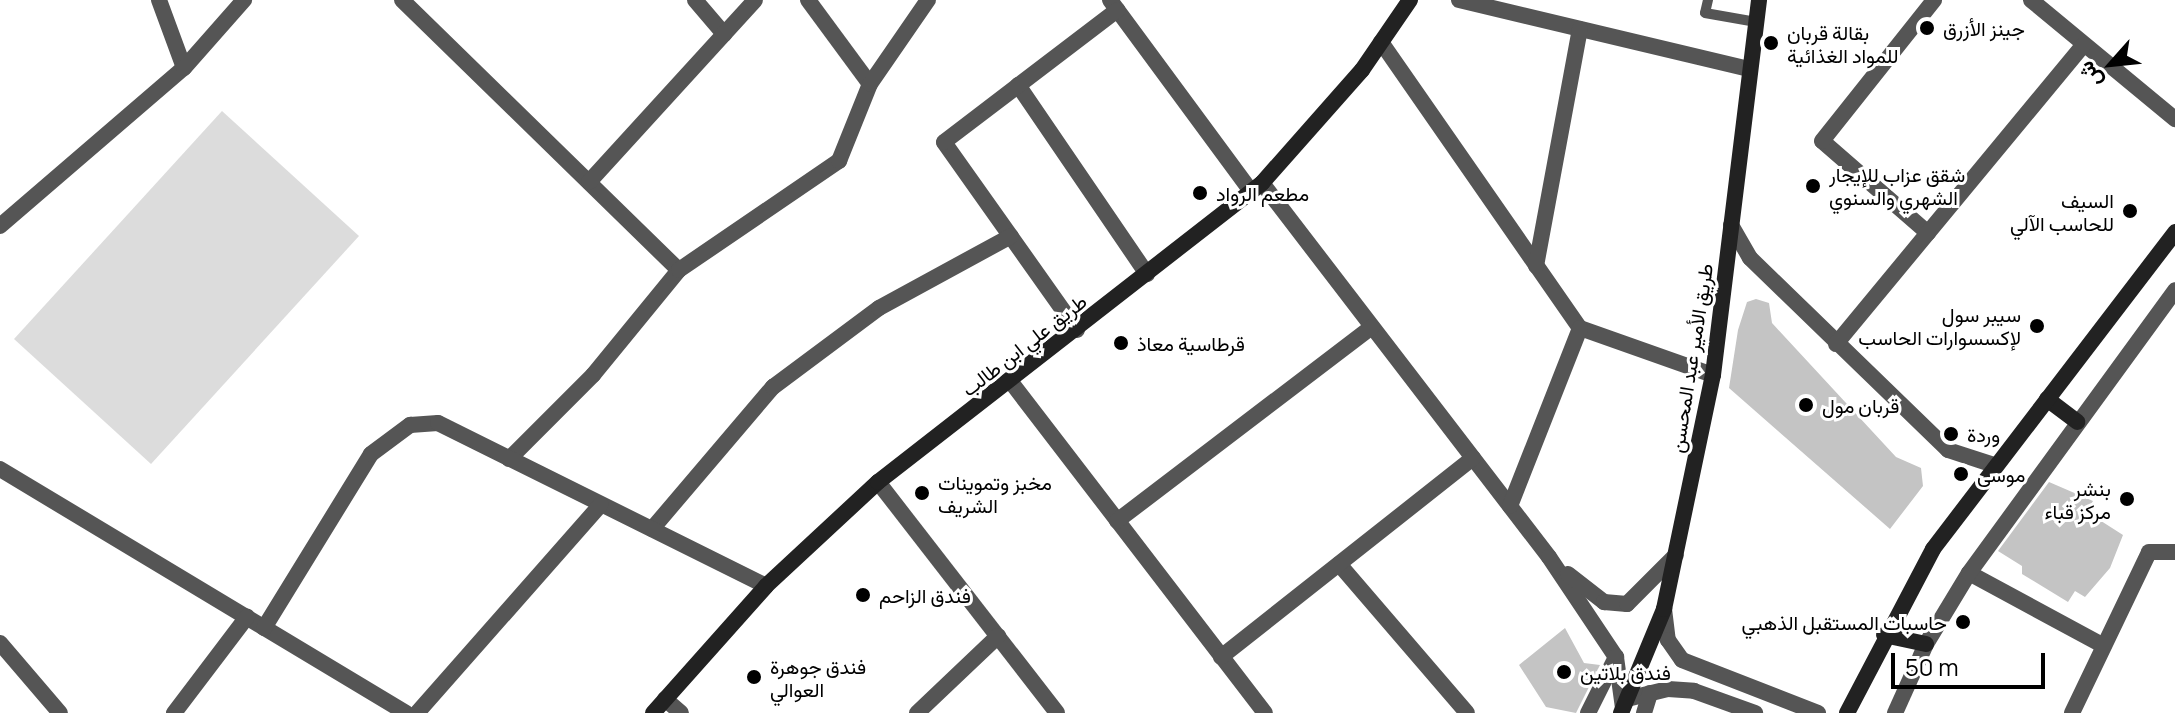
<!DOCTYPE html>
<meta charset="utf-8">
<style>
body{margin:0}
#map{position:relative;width:2175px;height:713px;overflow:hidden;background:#fff;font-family:Manrope,Vazirmatn,sans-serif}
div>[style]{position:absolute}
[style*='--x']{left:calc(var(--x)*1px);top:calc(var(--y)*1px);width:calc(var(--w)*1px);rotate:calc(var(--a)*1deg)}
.green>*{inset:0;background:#dcdcdc}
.building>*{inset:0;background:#c4c4c4}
.lane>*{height:10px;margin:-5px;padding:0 5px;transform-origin:5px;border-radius:5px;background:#555}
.street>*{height:16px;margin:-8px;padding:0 8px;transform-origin:8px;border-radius:8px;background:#555}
.secondary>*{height:16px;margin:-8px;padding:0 8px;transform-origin:8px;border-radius:8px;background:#222}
.dots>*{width:22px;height:22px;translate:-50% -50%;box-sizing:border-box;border:4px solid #fff;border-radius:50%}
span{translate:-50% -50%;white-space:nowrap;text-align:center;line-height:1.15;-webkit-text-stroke:6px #fff;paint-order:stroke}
.poi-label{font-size:20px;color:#000}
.left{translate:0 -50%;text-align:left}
.right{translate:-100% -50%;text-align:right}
.street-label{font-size:20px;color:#000}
.north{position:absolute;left:2071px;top:24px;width:80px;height:80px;-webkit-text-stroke:6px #fff;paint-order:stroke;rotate:243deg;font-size:22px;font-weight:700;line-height:32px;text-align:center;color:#000}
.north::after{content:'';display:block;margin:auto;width:28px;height:36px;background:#000;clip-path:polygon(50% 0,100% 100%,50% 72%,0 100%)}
.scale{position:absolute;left:1891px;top:653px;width:154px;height:36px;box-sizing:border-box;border:4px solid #000;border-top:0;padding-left:10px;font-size:24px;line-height:28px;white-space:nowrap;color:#000;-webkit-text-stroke:6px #fff;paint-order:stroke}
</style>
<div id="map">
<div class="green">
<div style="clip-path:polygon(222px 111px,359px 236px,151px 464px,14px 339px)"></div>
</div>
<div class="building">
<div style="clip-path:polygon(1756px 299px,1769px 303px,1772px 323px,1896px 457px,1921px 468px,1923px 486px,1890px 529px,1729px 388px,1738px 330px,1747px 302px)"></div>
<div style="clip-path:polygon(2049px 482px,2093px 501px,2087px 512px,2123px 535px,2110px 568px,2085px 597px,2075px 591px,2068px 602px,2022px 574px,2022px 566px,1998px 551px)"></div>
<div style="clip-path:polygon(1565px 628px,1584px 663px,1600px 665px,1576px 713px,1546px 707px,1519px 665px)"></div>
</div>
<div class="lane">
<div style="--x:1708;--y:0;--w:13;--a:103"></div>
<div style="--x:1705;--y:13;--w:52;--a:10"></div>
</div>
<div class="street">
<div style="--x:159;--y:0;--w:72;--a:69.8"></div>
<div style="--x:402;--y:0;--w:387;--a:44.3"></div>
<div style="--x:695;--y:0;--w:45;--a:49.5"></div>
<div style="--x:808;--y:0;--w:104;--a:53.6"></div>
<div style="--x:1110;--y:0;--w:237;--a:53.6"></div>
<div style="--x:1459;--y:0;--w:298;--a:13.4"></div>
<div style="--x:2031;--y:0;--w:187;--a:39.6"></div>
<div style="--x:1381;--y:42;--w:348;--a:55.2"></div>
<div style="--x:1580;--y:328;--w:141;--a:19.5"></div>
<div style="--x:1018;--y:85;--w:229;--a:55.7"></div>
<div style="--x:589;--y:182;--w:246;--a:-47.6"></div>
<div style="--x:1262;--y:183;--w:471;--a:52.5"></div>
<div style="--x:1549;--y:557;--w:120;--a:56.2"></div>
<div style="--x:1616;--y:657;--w:51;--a:82.2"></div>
<div style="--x:1731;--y:225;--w:38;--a:60"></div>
<div style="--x:1750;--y:258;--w:276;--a:44.1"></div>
<div style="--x:1948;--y:450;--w:48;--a:18.1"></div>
<div style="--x:0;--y:226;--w:243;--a:-40.7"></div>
<div style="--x:184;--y:68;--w:91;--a:-48.6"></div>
<div style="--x:1928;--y:233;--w:140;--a:-139"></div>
<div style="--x:1822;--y:141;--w:180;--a:-51.5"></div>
<div style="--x:1536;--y:266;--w:241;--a:-79.5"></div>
<div style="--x:1077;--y:330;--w:230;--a:-125.3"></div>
<div style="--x:944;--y:142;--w:218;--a:-37.3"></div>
<div style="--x:1836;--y:344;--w:388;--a:-50.4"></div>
<div style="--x:1011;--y:382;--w:417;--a:52.5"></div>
<div style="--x:509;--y:459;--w:119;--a:-45"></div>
<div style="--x:593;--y:375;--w:136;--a:-50.7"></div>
<div style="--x:679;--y:270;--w:194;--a:-34.3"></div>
<div style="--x:839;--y:161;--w:83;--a:-68.1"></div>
<div style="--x:870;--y:84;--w:102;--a:-55.4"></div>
<div style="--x:0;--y:469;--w:474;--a:31"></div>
<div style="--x:878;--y:482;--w:292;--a:52.2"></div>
<div style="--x:1510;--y:506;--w:191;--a:-68.5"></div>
<div style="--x:1117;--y:521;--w:320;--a:-37.3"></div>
<div style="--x:652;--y:529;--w:187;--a:-49.6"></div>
<div style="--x:773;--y:387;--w:132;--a:-36.7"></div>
<div style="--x:879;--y:308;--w:150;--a:-28.6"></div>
<div style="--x:1339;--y:564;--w:196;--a:49.3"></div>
<div style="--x:1969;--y:573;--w:153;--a:28.4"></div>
<div style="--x:1568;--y:574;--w:46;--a:37.9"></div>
<div style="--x:1604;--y:602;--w:23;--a:5"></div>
<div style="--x:1627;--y:604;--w:69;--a:-45"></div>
<div style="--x:1664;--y:609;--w:31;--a:83"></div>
<div style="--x:1668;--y:640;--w:24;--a:55"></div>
<div style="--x:1682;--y:660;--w:146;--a:21.3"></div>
<div style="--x:264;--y:628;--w:204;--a:-58.4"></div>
<div style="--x:371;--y:454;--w:49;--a:-36.6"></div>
<div style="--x:410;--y:425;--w:28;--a:-4"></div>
<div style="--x:438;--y:423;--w:366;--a:26.4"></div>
<div style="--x:0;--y:643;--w:92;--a:49.4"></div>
<div style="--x:1221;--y:657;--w:321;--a:-38.3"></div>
<div style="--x:665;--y:699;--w:21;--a:41"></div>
<div style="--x:1627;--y:699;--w:42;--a:-13.7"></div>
<div style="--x:1668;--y:689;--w:26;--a:4"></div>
<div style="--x:1694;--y:691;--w:65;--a:19.8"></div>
<div style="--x:174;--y:713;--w:121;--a:-52.8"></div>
<div style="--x:417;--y:713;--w:278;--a:-48.6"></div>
<div style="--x:917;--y:713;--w:112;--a:-43.5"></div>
<div style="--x:1588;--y:713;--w:63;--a:-63.4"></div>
<div style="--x:1644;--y:713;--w:21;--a:-73"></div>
<div style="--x:1895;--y:713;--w:76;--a:-65.8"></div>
<div style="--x:1926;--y:644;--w:83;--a:-58.8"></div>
<div style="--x:1969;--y:573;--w:350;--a:-53.9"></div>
<div style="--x:2072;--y:713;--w:178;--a:-64.4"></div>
<div style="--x:2149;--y:552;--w:26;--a:0"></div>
</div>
<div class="secondary">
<div style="--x:2047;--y:399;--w:38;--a:37"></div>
<div style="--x:1884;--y:635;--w:43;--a:12.1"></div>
<div style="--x:653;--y:713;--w:170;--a:-48.3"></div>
<div style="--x:766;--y:586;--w:153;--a:-42.9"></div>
<div style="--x:878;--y:482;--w:487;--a:-37.9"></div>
<div style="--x:1262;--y:183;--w:151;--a:-48.5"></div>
<div style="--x:1362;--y:70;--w:85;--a:-55.6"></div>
<div style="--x:1621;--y:713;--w:113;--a:-67.5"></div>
<div style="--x:1664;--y:609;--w:239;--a:-78.2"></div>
<div style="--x:1713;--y:375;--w:378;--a:-83"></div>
<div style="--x:1847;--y:713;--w:185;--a:-62.3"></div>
<div style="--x:1933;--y:549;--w:399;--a:-52.6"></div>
</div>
<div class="dots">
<div style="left:1927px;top:28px;background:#000"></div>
<div style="left:1771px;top:43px;background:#000"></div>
<div style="left:1813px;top:186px;background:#000"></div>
<div style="left:1200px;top:193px;background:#000"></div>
<div style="left:2130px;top:211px;background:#000"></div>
<div style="left:2037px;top:326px;background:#000"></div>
<div style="left:1121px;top:343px;background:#000"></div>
<div style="left:1806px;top:405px;background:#000"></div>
<div style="left:1951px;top:434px;background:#000"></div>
<div style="left:1961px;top:474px;background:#000"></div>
<div style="left:922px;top:493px;background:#000"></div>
<div style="left:2127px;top:499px;background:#000"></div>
<div style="left:863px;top:595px;background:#000"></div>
<div style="left:1963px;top:622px;background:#000"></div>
<div style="left:1564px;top:672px;background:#000"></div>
<div style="left:754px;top:677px;background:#000"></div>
</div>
<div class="poi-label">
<span class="left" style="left:1943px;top:28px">جينز الأزرق</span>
<span class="left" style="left:1787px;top:44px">بقالة قربان<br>للمواد الغذائية</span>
<span class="left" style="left:1829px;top:186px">شقق عزاب للإيجار<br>الشهري والسنوي</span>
<span class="left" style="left:1216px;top:193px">مطعم الرواد</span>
<span class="right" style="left:2114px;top:212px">السيف<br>للحاسب الآلي</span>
<span class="right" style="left:2021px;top:326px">سيبر سول<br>لإكسسوارات الحاسب</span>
<span class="left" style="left:1137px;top:343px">قرطاسية معاذ</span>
<span class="left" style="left:1822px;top:405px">قربان مول</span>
<span class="left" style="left:1967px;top:434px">وردة</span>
<span class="left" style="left:1977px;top:474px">موسى</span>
<span class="left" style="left:938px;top:494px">مخبز وتموينات<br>الشريف</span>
<span class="right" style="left:2111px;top:500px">بنشر<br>مركز قباء</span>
<span class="left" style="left:879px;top:595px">فندق الزاحم</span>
<span class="right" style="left:1947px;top:622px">حاسبات المستقبل الذهبي</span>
<span class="left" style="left:770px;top:678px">فندق جوهرة<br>العوالي</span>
<span class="left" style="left:1580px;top:672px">فندق بلاتين</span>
</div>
<div class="street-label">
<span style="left:1024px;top:345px;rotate:-38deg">طريق علي ابن طالب</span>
<span style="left:1691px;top:358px;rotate:-81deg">طريق الأمير عبد المحسن</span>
</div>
<div class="north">ش</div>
<div class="scale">50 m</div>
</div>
